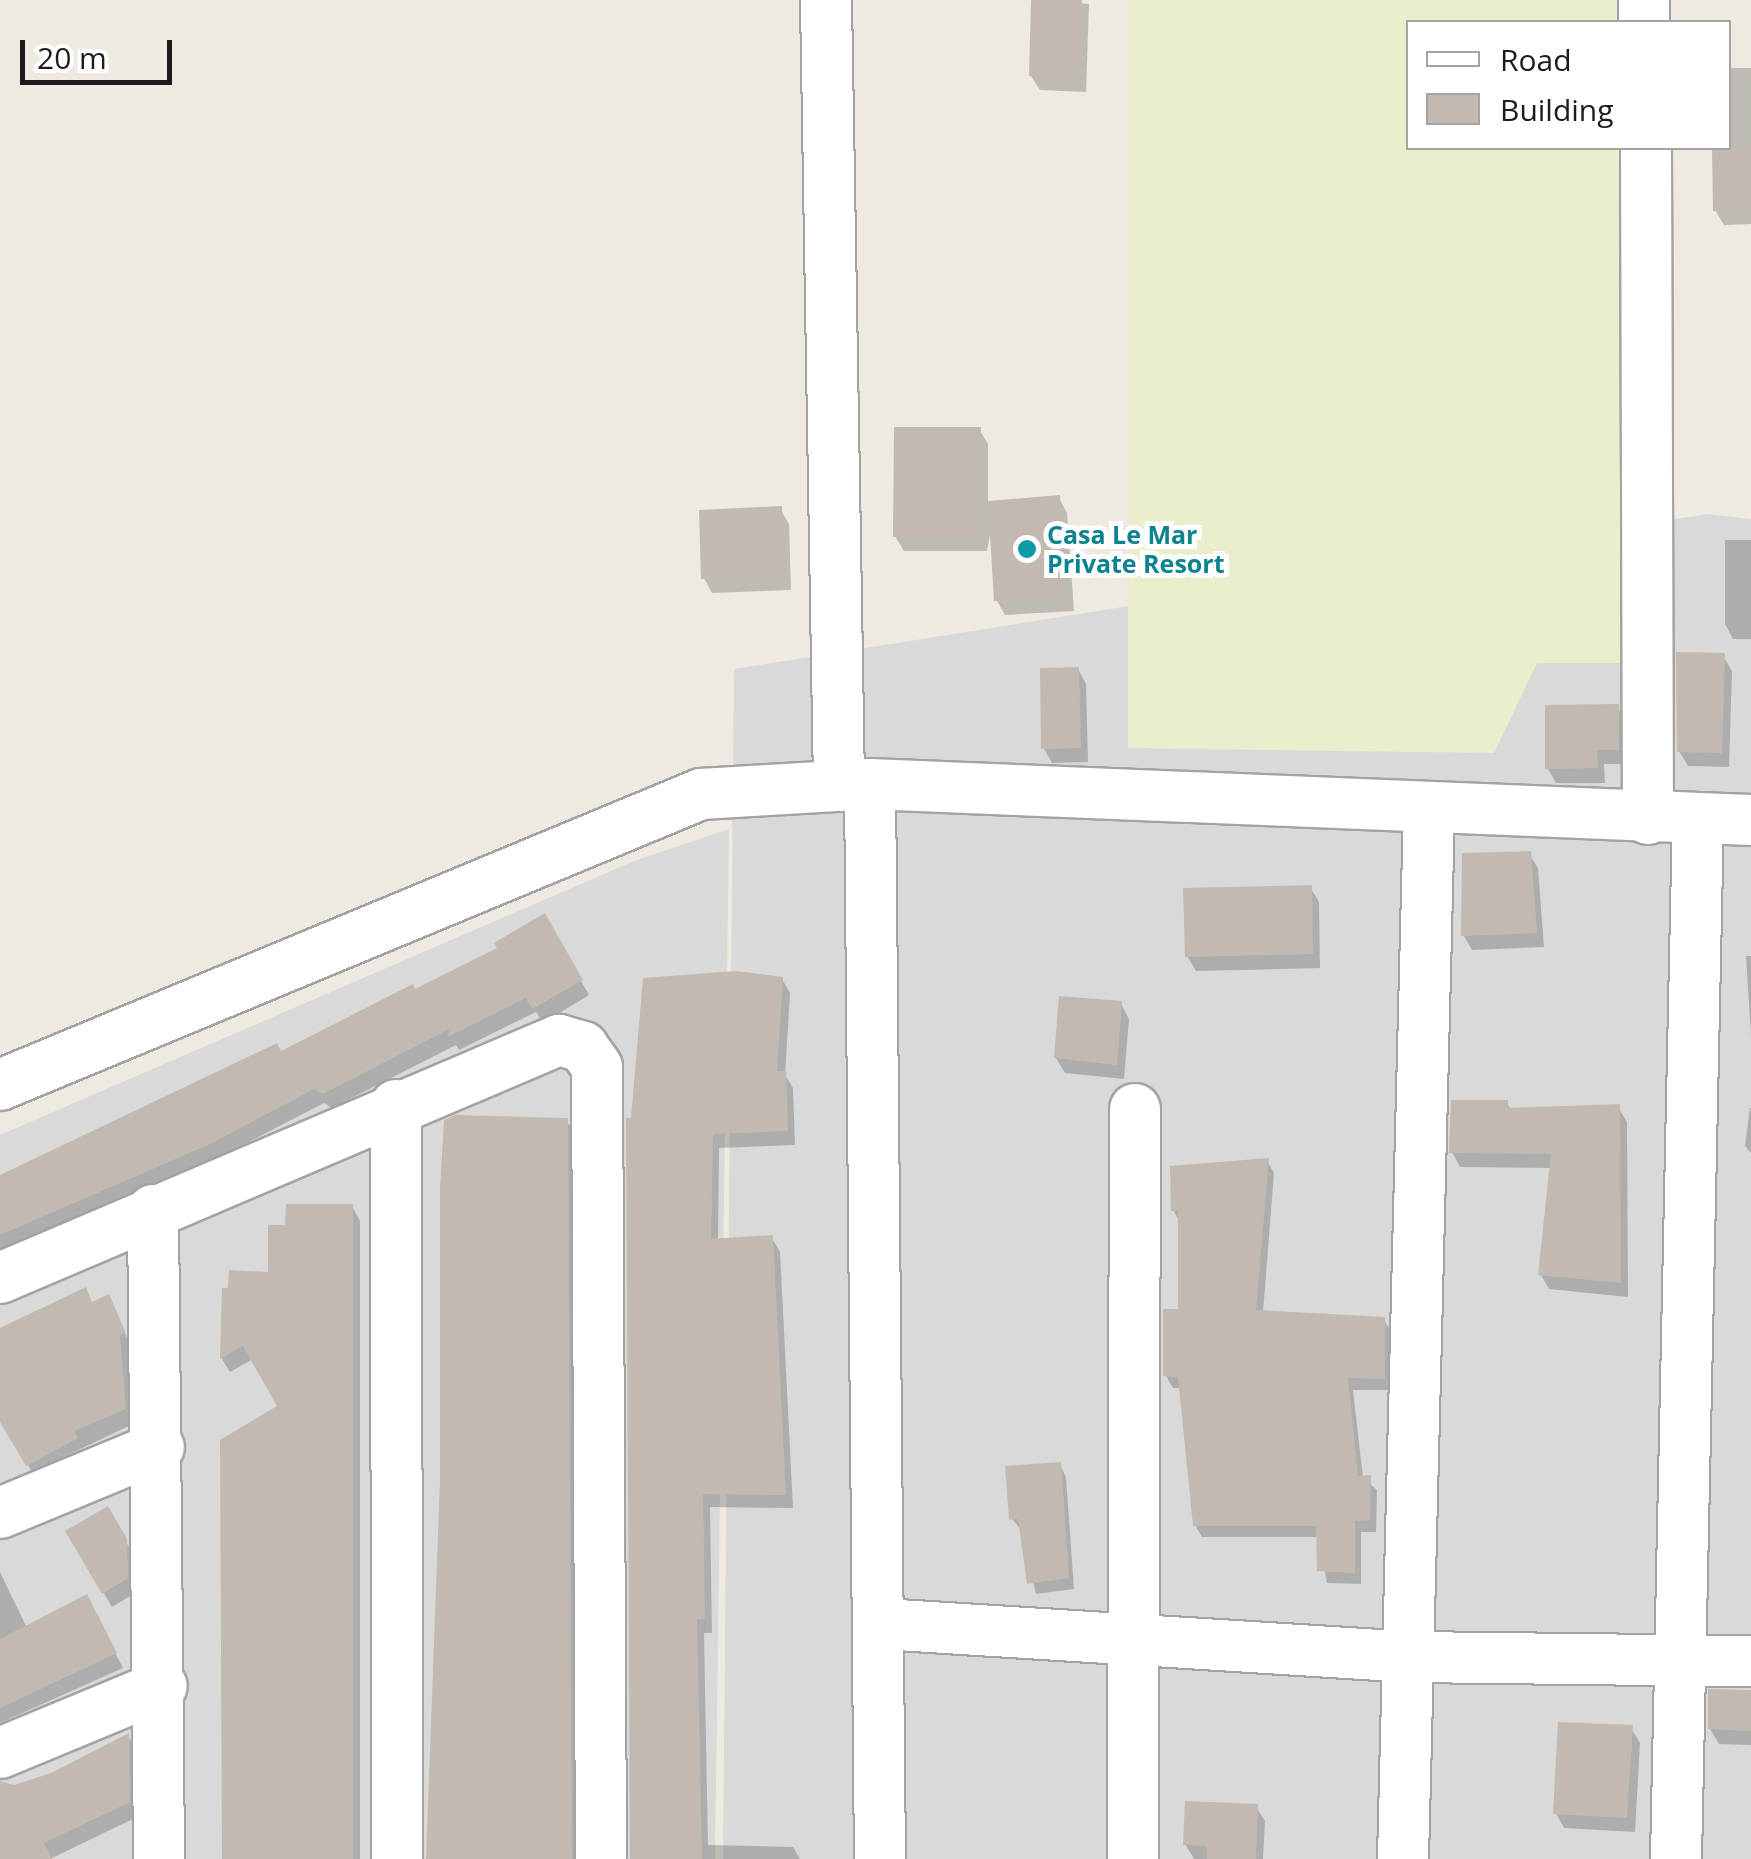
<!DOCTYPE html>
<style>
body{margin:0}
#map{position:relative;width:1751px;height:1859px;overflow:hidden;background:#eeeae1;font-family:"Open Sans",sans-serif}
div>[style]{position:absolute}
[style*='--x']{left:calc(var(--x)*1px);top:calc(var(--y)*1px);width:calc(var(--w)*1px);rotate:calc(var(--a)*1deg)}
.residential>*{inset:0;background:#dad9d9}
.farmland>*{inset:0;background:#eaeecc}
.shadow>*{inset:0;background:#0003}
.building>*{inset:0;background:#c2bab1}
.roads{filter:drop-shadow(2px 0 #a3a3a3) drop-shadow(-2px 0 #a3a3a3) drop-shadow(0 2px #a3a3a3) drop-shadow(0 -2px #a3a3a3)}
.street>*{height:50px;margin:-25px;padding:0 25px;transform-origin:25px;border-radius:25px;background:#fff}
.dots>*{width:28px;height:28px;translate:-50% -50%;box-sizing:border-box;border:5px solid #fff;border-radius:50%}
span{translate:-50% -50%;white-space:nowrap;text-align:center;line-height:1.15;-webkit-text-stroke:10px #fff;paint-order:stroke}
.culture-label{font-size:25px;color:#0d838f;font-weight:700}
.left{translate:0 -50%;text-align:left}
.legend{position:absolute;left:1406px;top:20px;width:325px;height:130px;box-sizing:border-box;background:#fff;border:2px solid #a4a4a4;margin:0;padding:12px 18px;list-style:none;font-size:30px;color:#1c1c1c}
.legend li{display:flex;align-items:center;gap:20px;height:50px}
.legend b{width:50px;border:2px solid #a4a4a4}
.scale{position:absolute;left:20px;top:40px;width:152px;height:45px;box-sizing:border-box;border:5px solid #1c1c1c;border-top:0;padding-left:12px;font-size:30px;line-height:35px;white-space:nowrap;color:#1c1c1c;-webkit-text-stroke:8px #fff;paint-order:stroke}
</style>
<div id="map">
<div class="residential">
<div style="clip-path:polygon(1707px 514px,1751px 519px,1751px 1859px,723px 1859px,734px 669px)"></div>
<div style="clip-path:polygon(729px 829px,715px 1859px,0 1859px,0 1135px,634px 861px)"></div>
</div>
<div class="farmland">
<div style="clip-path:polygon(1129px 0,1616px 0,1617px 22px,1408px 22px,1408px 148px,1622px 148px,1641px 663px,1537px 663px,1494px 753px,1128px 748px)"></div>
</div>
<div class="shadow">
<div style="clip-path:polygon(1034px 0,1089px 4px,1086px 92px,1040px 90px,1031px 76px)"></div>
<div style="clip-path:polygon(1728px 68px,1751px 68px,1751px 224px,1724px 225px,1715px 210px,1714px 148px,1728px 148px)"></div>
<div style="clip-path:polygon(979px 429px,988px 444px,988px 503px,1059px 498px,1067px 513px,1074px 611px,1005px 615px,997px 601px,992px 524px,987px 551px,904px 551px,895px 536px)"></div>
<div style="clip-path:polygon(780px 509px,789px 524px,791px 590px,712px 593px,704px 578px)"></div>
<div style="clip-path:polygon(1725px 540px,1751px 540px,1751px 639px,1733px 639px,1725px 624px)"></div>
<div style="clip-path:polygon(1723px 656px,1732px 671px,1729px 767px,1688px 766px,1679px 751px)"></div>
<div style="clip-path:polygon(1078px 669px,1086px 684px,1088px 762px,1052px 763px,1044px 749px)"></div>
<div style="clip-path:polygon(1617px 706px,1626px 721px,1626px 764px,1604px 764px,1605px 783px,1556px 783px,1548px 769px)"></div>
<div style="clip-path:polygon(1529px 854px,1538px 868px,1544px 947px,1472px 950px,1464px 936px)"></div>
<div style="clip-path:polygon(1310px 887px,1319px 902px,1320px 968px,1196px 971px,1187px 956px)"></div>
<div style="clip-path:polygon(544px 917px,589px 995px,543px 1023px,536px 1012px,459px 1050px,456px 1045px,332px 1108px,324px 1103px,216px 1159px,0 1255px,0 1176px,414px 992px,500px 949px)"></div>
<div style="clip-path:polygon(1746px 956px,1751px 956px,1751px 1035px)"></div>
<div style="clip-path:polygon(782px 979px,790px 993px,785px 1075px,793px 1088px,795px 1145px,719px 1148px,718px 1241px,772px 1238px,780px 1252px,793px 1508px,710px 1507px,712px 1633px,704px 1633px,708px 1845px,793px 1847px,800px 1859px,632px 1859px,634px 1120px)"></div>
<div style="clip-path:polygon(1121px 1004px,1129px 1019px,1124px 1079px,1065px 1073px,1056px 1058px)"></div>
<div style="clip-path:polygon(1507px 1103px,1511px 1110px,1618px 1107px,1627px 1122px,1628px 1297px,1549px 1289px,1541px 1275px,1552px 1168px,1460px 1167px,1452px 1152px)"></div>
<div style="clip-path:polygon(1750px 1108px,1751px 1108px,1751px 1153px,1745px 1146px)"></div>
<div style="clip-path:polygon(567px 1121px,575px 1135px,579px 1859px,433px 1859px)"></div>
<div style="clip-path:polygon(1267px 1161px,1274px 1173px,1263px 1313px,1384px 1320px,1391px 1332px,1391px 1390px,1353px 1390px,1363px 1478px,1377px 1490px,1376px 1532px,1361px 1532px,1361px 1584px,1327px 1583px,1319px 1537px,1202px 1537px,1195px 1525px,1181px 1388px,1173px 1388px,1166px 1376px,1180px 1311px,1180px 1222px,1173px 1210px)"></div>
<div style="clip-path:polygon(352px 1206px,360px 1221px,360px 1859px,225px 1859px,280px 1407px,253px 1359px,230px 1372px,222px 1359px,225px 1291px,271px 1274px,288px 1227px)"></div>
<div style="clip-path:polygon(93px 1305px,116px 1312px,132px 1350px,133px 1424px,32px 1472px,0 1417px,0 1331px)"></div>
<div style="clip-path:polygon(1060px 1465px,1066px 1477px,1074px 1589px,1036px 1594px,1022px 1531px,1012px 1519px)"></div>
<div style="clip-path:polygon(107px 1509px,134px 1556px,135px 1593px,112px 1607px,68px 1532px)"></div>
<div style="clip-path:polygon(0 1572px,27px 1628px,94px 1612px,123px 1668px,0 1723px)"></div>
<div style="clip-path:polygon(1751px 1692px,1751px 1745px,1719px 1744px,1710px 1729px)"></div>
<div style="clip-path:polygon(1631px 1728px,1640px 1743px,1635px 1832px,1564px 1828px,1556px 1813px)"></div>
<div style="clip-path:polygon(128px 1736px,136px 1750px,137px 1817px,50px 1859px,0 1859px,0 1792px,52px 1775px)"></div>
<div style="clip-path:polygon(1256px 1807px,1265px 1821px,1263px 1859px,1194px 1859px,1185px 1844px)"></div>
</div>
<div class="building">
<div style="clip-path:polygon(1031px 0,1082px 0,1079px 78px,1029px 76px)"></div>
<div style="clip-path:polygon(1712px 148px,1751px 148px,1751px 210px,1713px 211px)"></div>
<div style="clip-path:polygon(894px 427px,981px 427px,980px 537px,893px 537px)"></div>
<div style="clip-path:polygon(1060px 495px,1067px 597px,994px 601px,988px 501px)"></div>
<div style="clip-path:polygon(782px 506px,784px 576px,701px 579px,699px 510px)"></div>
<div style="clip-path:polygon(1676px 652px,1725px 653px,1722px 753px,1677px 752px)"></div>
<div style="clip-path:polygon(1079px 667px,1081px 748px,1041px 749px,1040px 668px)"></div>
<div style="clip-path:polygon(1619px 704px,1619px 750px,1597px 750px,1598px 768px,1545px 769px,1545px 705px)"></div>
<div style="clip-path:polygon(1531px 851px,1537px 933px,1461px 936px,1462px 853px)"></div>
<div style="clip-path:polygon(1312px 885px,1313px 954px,1185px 957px,1183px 888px)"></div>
<div style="clip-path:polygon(545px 913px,583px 980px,532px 1009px,526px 998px,448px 1037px,449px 1029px,323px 1094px,314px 1089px,208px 1145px,0 1235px,0 1175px,277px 1043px,281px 1051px,413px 984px,415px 989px,497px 948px,494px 943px)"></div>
<div style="clip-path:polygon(736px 971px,783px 977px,777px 1071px,786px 1071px,788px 1131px,713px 1134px,711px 1239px,773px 1235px,786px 1495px,703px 1494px,705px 1619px,697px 1619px,702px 1859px,630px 1859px,626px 1118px,631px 1118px,643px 978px)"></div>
<div style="clip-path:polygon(1059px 996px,1122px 1001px,1117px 1065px,1054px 1058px)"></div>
<div style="clip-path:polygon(1451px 1100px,1508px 1100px,1508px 1108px,1620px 1104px,1621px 1283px,1538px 1275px,1551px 1154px,1449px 1153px)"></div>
<div style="clip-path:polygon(456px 1115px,568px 1118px,572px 1859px,426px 1859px,440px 1480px,440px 1188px,444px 1120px)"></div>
<div style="clip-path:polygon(1269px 1158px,1256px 1310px,1385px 1317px,1385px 1379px,1348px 1378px,1358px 1476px,1371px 1475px,1370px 1520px,1355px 1521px,1355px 1573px,1317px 1571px,1316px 1526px,1193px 1526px,1178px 1377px,1163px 1376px,1163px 1309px,1178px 1309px,1178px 1211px,1171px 1211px,1170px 1166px)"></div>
<div style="clip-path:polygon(286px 1204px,353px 1204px,353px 1859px,222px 1859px,220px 1440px,277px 1406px,243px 1346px,220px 1359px,222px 1288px,228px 1288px,229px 1270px,268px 1272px,268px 1225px,285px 1225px)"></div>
<div style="clip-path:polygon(86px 1287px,92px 1302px,109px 1294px,125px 1331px,120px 1337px,126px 1409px,74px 1431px,78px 1438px,26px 1466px,0 1422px,0 1328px)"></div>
<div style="clip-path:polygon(1061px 1462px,1069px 1578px,1027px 1584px,1018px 1519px,1009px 1520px,1005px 1466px)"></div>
<div style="clip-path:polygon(108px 1506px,127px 1539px,128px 1578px,102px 1594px,65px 1531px)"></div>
<div style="clip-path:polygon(87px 1594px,117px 1653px,0 1708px,0 1639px)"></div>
<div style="clip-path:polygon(1708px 1689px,1751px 1690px,1751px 1731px,1708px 1729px)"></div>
<div style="clip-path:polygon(1558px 1722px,1633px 1725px,1627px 1818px,1553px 1814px)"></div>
<div style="clip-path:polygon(129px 1733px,130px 1802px,44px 1843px,52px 1859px,0 1859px,0 1781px,14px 1785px,51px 1773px)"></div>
<div style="clip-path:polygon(1185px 1801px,1258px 1804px,1256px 1859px,1207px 1859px,1207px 1846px,1183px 1845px)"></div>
</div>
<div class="roads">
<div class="street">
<div style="--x:826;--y:0;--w:786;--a:89.05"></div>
<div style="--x:1644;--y:0;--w:22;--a:90"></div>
<div style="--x:1646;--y:148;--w:671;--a:89.83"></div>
<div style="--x:870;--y:784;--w:1075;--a:89.47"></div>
<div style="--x:0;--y:1085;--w:759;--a:-22.54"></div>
<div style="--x:701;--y:794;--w:169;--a:-3.4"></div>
<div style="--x:870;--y:784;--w:882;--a:2.34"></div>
<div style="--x:396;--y:1105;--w:754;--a:89.92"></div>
<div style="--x:153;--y:1210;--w:649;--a:89.47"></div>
<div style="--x:0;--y:1278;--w:608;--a:-23.06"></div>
<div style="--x:559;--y:1040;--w:25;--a:16"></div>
<div style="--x:583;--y:1047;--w:24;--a:55"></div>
<div style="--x:597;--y:1067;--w:792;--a:89.71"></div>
<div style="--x:0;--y:1513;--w:172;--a:-22.5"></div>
<div style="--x:882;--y:1624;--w:530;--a:3.57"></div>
<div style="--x:1411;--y:1657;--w:340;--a:0.7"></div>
<div style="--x:0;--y:1753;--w:175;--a:-22.5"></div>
<div style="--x:1133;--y:1859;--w:750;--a:-89.85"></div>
<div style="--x:1403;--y:1859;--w:1049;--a:-88.58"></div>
<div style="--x:1676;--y:1859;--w:1039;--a:-88.79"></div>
</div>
</div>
<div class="dots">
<div style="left:1027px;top:549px;background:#0f9aa8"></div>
</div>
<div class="culture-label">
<span class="left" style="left:1047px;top:549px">Casa Le Mar<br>Private Resort</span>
</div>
<ul class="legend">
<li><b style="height:12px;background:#fff"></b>Road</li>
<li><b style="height:28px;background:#c2bab1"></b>Building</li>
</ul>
<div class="scale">20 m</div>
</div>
